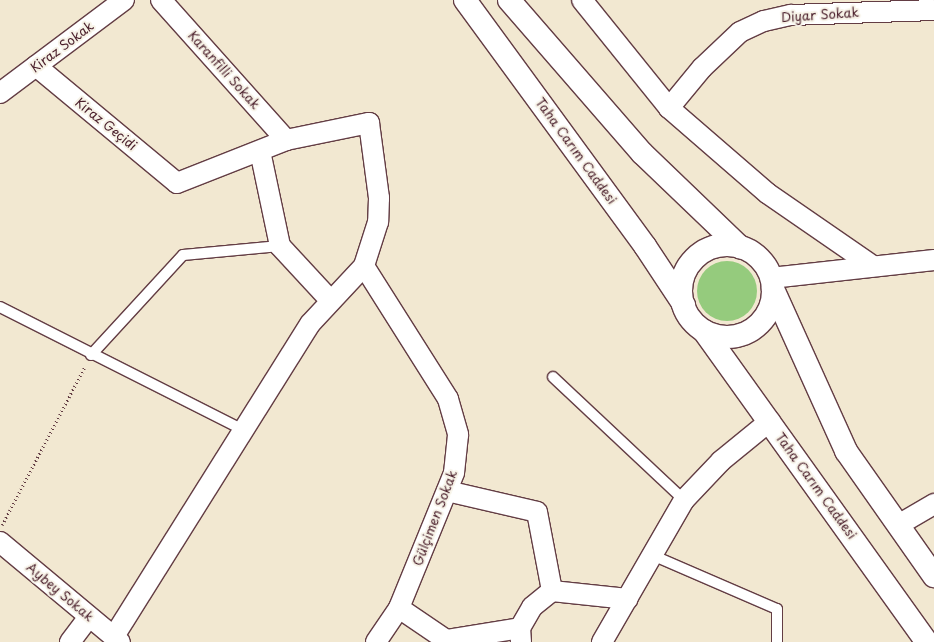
<!DOCTYPE html>
<meta charset="utf-8">
<style>
body{margin:0}
#map{position:relative;width:934px;height:642px;overflow:hidden;background:#f2e8d1;font-family:"Playpen Sans",sans-serif}
div>[style]{position:absolute}
[style*='--x']{left:calc(var(--x)*1px);top:calc(var(--y)*1px);width:calc(var(--w)*1px);rotate:calc(var(--a)*1deg)}
.green>*{inset:0;background:#95cb7d}
.round{border-radius:50%}
.path>*{height:2.5px;margin-top:-1.25px;transform-origin:0;background:repeating-linear-gradient(90deg,#633d44 0 1px,transparent 0 4px)}
.roads{filter:drop-shadow(1px 0 #633d44) drop-shadow(-1px 0 #633d44) drop-shadow(0 1px #633d44) drop-shadow(0 -1px #633d44)}
.lane>*{height:10px;margin:-5px;padding:0 5px;transform-origin:5px;border-radius:5px;background:#fff}
.street>*{height:20px;margin:-10px;padding:0 10px;transform-origin:10px;border-radius:10px;background:#fff}
.primary>*{height:22px;margin:-11px;padding:0 11px;transform-origin:11px;border-radius:11px;background:#fff}
.primary>.ring{margin:-11px;padding:0;box-sizing:content-box;background:none;border:22px solid #fff;border-radius:50%}
span{translate:-50% -50%;white-space:nowrap;text-align:center;line-height:1.15;-webkit-text-stroke:4px #f7f3e8;paint-order:stroke}
.street-label{font-size:13px;color:#4a1f2b}
</style>
<div id="map">
<div class="green">
<div class="round" style="left:697px;top:261px;width:60px;height:60px"></div>
</div>
<div class="path">
<div style="--x:2;--y:525;--w:179;--a:-62.4"></div>
</div>
<div class="roads">
<div class="lane">
<div style="--x:0;--y:307;--w:273;--a:26.8"></div>
<div style="--x:91;--y:355;--w:136;--a:-47.4"></div>
<div style="--x:183;--y:255;--w:97;--a:-5.3"></div>
<div style="--x:553;--y:377;--w:180;--a:43.2"></div>
<div style="--x:652;--y:555;--w:136;--a:23.4"></div>
<div style="--x:777;--y:609;--w:33;--a:90"></div>
</div>
<div class="street">
<div style="--x:161;--y:0;--w:188;--a:48.2"></div>
<div style="--x:582;--y:0;--w:139;--a:51.1"></div>
<div style="--x:669;--y:108;--w:130;--a:40.9"></div>
<div style="--x:767;--y:193;--w:129;--a:34.6"></div>
<div style="--x:36;--y:66;--w:183;--a:39.7"></div>
<div style="--x:177;--y:183;--w:117;--a:-21.5"></div>
<div style="--x:286;--y:140;--w:85;--a:-11.6"></div>
<div style="--x:369;--y:123;--w:76;--a:82.4"></div>
<div style="--x:379;--y:198;--w:24;--a:92"></div>
<div style="--x:378;--y:222;--w:46;--a:107.7"></div>
<div style="--x:364;--y:266;--w:79;--a:133"></div>
<div style="--x:310;--y:324;--w:369;--a:122.1"></div>
<div style="--x:0;--y:93;--w:155;--a:-36.9"></div>
<div style="--x:669;--y:108;--w:52;--a:-50.5"></div>
<div style="--x:702;--y:68;--w:52;--a:-43.5"></div>
<div style="--x:740;--y:32;--w:26;--a:-25"></div>
<div style="--x:764;--y:21;--w:28;--a:-13"></div>
<div style="--x:791;--y:15;--w:143;--a:-2"></div>
<div style="--x:260;--y:151;--w:97;--a:78.1"></div>
<div style="--x:280;--y:246;--w:74;--a:47.2"></div>
<div style="--x:364;--y:266;--w:157;--a:57.7"></div>
<div style="--x:448;--y:399;--w:37;--a:74"></div>
<div style="--x:458;--y:435;--w:38;--a:96"></div>
<div style="--x:454;--y:473;--w:146;--a:112.2"></div>
<div style="--x:399;--y:608;--w:41;--a:124.1"></div>
<div style="--x:771;--y:278;--w:164;--a:-6.3"></div>
<div style="--x:447;--y:491;--w:92;--a:13.1"></div>
<div style="--x:537;--y:512;--w:80;--a:79.2"></div>
<div style="--x:898;--y:525;--w:42;--a:-30.3"></div>
<div style="--x:0;--y:542;--w:156;--a:39.8"></div>
<div style="--x:399;--y:608;--w:57;--a:34.2"></div>
<div style="--x:446;--y:640;--w:75;--a:-9.2"></div>
<div style="--x:70;--y:642;--w:31;--a:-53"></div>
<div style="--x:521;--y:642;--w:14;--a:-94"></div>
<div style="--x:520;--y:628;--w:24;--a:-60"></div>
<div style="--x:532;--y:607;--w:26;--a:-39"></div>
<div style="--x:552;--y:591;--w:76;--a:6"></div>
<div style="--x:602;--y:642;--w:164;--a:-60"></div>
<div style="--x:684;--y:500;--w:54;--a:-46.5"></div>
<div style="--x:721;--y:461;--w:63;--a:-39.2"></div>
</div>
<div class="primary">
<div style="--x:465;--y:0;--w:305;--a:53.8"></div>
<div style="--x:645;--y:246;--w:71;--a:56.5"></div>
<div style="--x:509;--y:0;--w:203;--a:49"></div>
<div style="--x:642;--y:153;--w:137;--a:43.8"></div>
<div class="ring" style="left:681px;top:245px;width:70px;height:70px"></div>
<div style="--x:773;--y:289;--w:178;--a:65.7"></div>
<div style="--x:846;--y:451;--w:153;--a:54.9"></div>
<div style="--x:704;--y:331;--w:383;--a:54.4"></div>
</div>
</div>
<div class="street-label">
<span style="left:820px;top:15px;rotate:-4deg">Diyar Sokak</span>
<span style="left:62px;top:47px;rotate:-37deg">Kiraz Sokak</span>
<span style="left:224px;top:70px;rotate:48deg">Karanfilli Sokak</span>
<span style="left:106px;top:124px;rotate:39deg">Kiraz Geçidi</span>
<span style="left:576px;top:151px;rotate:54deg">Taha Carım Caddesi</span>
<span style="left:816px;top:486px;rotate:54deg">Taha Carım Caddesi</span>
<span style="left:435px;top:518px;rotate:-69deg">Gülçimen Sokak</span>
<span style="left:60px;top:592px;rotate:40deg">Aybey Sokak</span>
</div>
</div>
